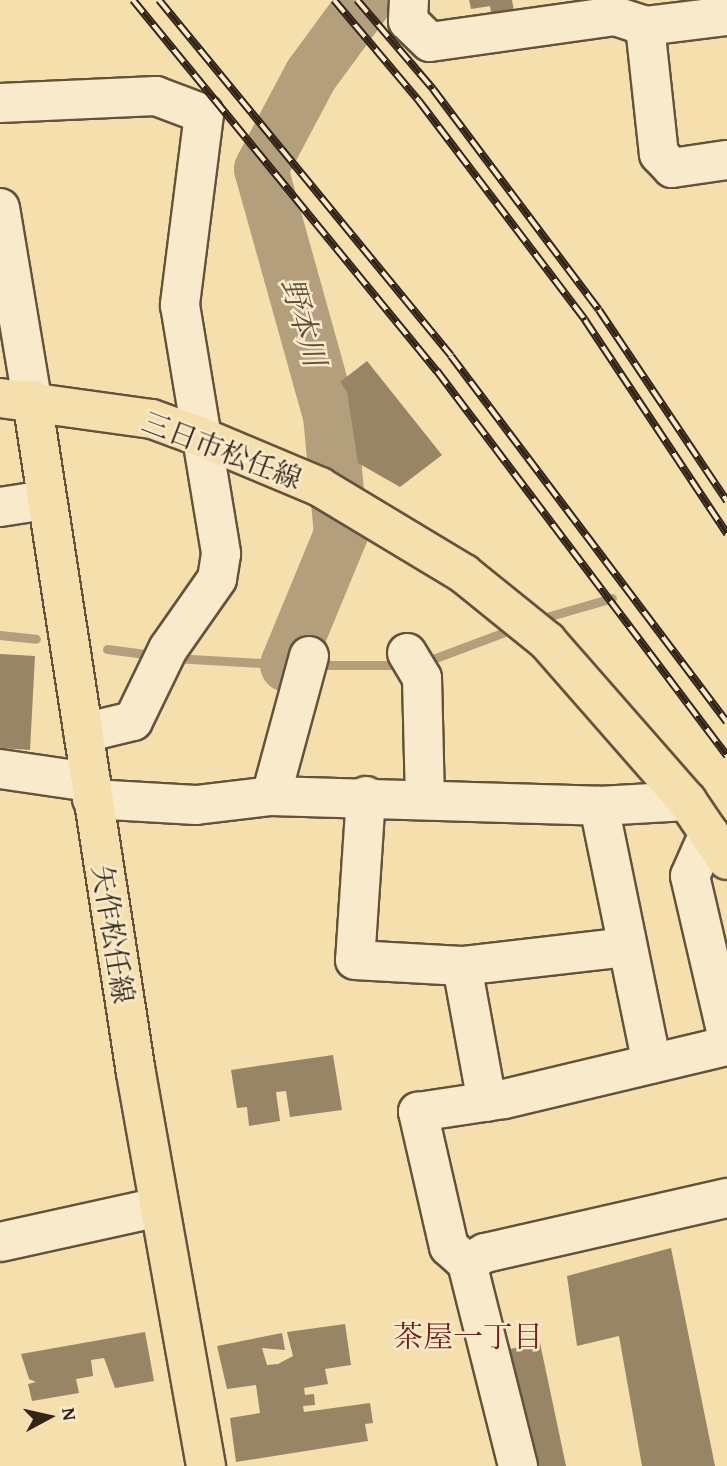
<!DOCTYPE html>
<meta charset="utf-8">
<style>
body{margin:0}
#map{position:relative;width:727px;height:1466px;overflow:hidden;background:#f5dfad;font-family:"Gentium Book Plus","Noto Serif JP",serif}
div>[style]{position:absolute}
[style*='--x']{left:calc(var(--x)*1px);top:calc(var(--y)*1px);width:calc(var(--w)*1px);rotate:calc(var(--a)*1deg)}
.stream>*{height:9px;margin:-4.5px;padding:0 4.5px;transform-origin:4.5px;border-radius:4.5px;background:#b39f7b}
.river>*{height:54px;margin:-27px;padding:0 27px;transform-origin:27px;border-radius:27px;background:#b39f7b}
.building>*{inset:0;background:#978566}
.roads{filter:drop-shadow(2px 0 #63533e) drop-shadow(-2px 0 #63533e) drop-shadow(0 2px #63533e) drop-shadow(0 -2px #63533e)}
.minor>*{height:38px;margin:-19px;padding:0 19px;transform-origin:19px;border-radius:19px;background:#f8eaca}
.major>*{height:38px;margin:-19px;padding:0 19px;transform-origin:19px;border-radius:19px;background:#f5dfad}
.rail>*{height:8px;margin-top:-4px;transform-origin:0;background:repeating-linear-gradient(90deg,#f8eaca 0 16px,#322419 0 32px);box-sizing:border-box;border-block:2px solid #322419}
span{translate:-50% -50%;white-space:nowrap;text-align:center;line-height:1.15;-webkit-text-stroke:5px #f8eaca;paint-order:stroke}
.street-label{font-size:28px;color:#322419}
.water-label{font-size:30px;color:#5f4f3b;font-style:italic}
.neighbourhood-label{font-size:30px;color:#7a1f14}
.north{position:absolute;left:14px;top:1382px;width:70px;height:70px;-webkit-text-stroke:5px #f8eaca;paint-order:stroke;rotate:82deg;font-size:19px;font-weight:700;line-height:28px;text-align:center;color:#322419}
.north::after{content:'';display:block;margin:auto;width:24px;height:32px;background:#322419;clip-path:polygon(50% 0,100% 100%,50% 72%,0 100%)}
</style>
<div id="map">
<div class="stream">
<div style="--x:536;--y:620;--w:79;--a:-16.1"></div>
<div style="--x:0;--y:635;--w:36;--a:6"></div>
<div style="--x:107;--y:649;--w:46;--a:7.4"></div>
<div style="--x:174;--y:658;--w:122;--a:3.3"></div>
<div style="--x:422;--y:663;--w:97;--a:-20.5"></div>
<div style="--x:317;--y:665;--w:84;--a:0"></div>
</div>
<div class="river">
<div style="--x:287;--y:665;--w:142;--a:-67.6"></div>
<div style="--x:341;--y:534;--w:119;--a:-95.3"></div>
<div style="--x:330;--y:416;--w:256;--a:-105.6"></div>
<div style="--x:261;--y:169;--w:106;--a:-62"></div>
<div style="--x:311;--y:75;--w:93;--a:-53.7"></div>
</div>
<div class="building">
<div style="clip-path:polygon(469px 0,512px 0,515px 16px,492px 19px,490px 6px,471px 9px)"></div>
<div style="clip-path:polygon(367px 361px,442px 455px,400px 487px,358px 463px,347px 392px,340px 382px)"></div>
<div style="clip-path:polygon(0 654px,35px 656px,30px 750px,0 748px)"></div>
<div style="clip-path:polygon(333px 1055px,342px 1110px,290px 1117px,286px 1091px,276px 1092px,280px 1121px,249px 1126px,247px 1107px,237px 1108px,231px 1070px)"></div>
<div style="clip-path:polygon(671px 1248px,715px 1466px,642px 1466px,619px 1336px,577px 1346px,567px 1276px)"></div>
<div style="clip-path:polygon(345px 1324px,351px 1365px,325px 1369px,328px 1384px,304px 1388px,305px 1395px,314px 1394px,315px 1405px,303px 1406px,304px 1412px,370px 1403px,373px 1423px,365px 1424px,368px 1441px,236px 1462px,230px 1418px,260px 1413px,256px 1385px,227px 1389px,217px 1346px,282px 1333px,285px 1350px,262px 1348px,267px 1365px,278px 1364px,293px 1356px,287px 1332px)"></div>
<div style="clip-path:polygon(145px 1332px,154px 1381px,115px 1388px,104px 1358px,91px 1360px,93px 1376px,76px 1379px,79px 1393px,32px 1401px,28px 1384px,36px 1382px,29px 1379px,21px 1354px)"></div>
<div style="clip-path:polygon(540px 1343px,566px 1466px,534px 1466px,510px 1349px)"></div>
</div>
<div class="roads">
<div class="minor">
<div style="--x:409;--y:0;--w:21;--a:93"></div>
<div style="--x:408;--y:21;--w:30;--a:44"></div>
<div style="--x:430;--y:42;--w:187;--a:-8"></div>
<div style="--x:615;--y:16;--w:32;--a:18"></div>
<div style="--x:727;--y:16;--w:83;--a:173"></div>
<div style="--x:645;--y:26;--w:129;--a:83.8"></div>
<div style="--x:659;--y:154;--w:19;--a:47"></div>
<div style="--x:672;--y:168;--w:56;--a:-8.3"></div>
<div style="--x:0;--y:103;--w:156;--a:-2.6"></div>
<div style="--x:156;--y:96;--w:51;--a:20.6"></div>
<div style="--x:204;--y:114;--w:193;--a:97.2"></div>
<div style="--x:180;--y:305;--w:252;--a:80.6"></div>
<div style="--x:221;--y:554;--w:25;--a:99"></div>
<div style="--x:217;--y:579;--w:85;--a:125"></div>
<div style="--x:168;--y:649;--w:80;--a:115.9"></div>
<div style="--x:133;--y:721;--w:51;--a:166.5"></div>
<div style="--x:0;--y:208;--w:195;--a:80.5"></div>
<div style="--x:0;--y:507;--w:46;--a:-8.8"></div>
<div style="--x:407;--y:653;--w:29;--a:59"></div>
<div style="--x:422;--y:678;--w:122;--a:88.6"></div>
<div style="--x:0;--y:769;--w:90;--a:8.3"></div>
<div style="--x:271;--y:796;--w:145;--a:-74.8"></div>
<div style="--x:366;--y:796;--w:164;--a:93.8"></div>
<div style="--x:355;--y:960;--w:107;--a:3.2"></div>
<div style="--x:462;--y:966;--w:165;--a:-6.6"></div>
<div style="--x:92;--y:799;--w:104;--a:3.3"></div>
<div style="--x:196;--y:805;--w:76;--a:-6.8"></div>
<div style="--x:271;--y:796;--w:328;--a:1.7"></div>
<div style="--x:599;--y:806;--w:88;--a:-3.3"></div>
<div style="--x:599;--y:806;--w:263;--a:78.4"></div>
<div style="--x:709;--y:833;--w:47;--a:113.8"></div>
<div style="--x:690;--y:876;--w:163;--a:76.9"></div>
<div style="--x:462;--y:966;--w:138;--a:79.6"></div>
<div style="--x:0;--y:1242;--w:163;--a:-12.4"></div>
<div style="--x:467;--y:1263;--w:21;--a:-29"></div>
<div style="--x:485;--y:1253;--w:248;--a:-12.8"></div>
<div style="--x:518;--y:1466;--w:209;--a:-104.1"></div>
<div style="--x:467;--y:1263;--w:24;--a:-138"></div>
<div style="--x:449;--y:1247;--w:139;--a:-102.9"></div>
<div style="--x:418;--y:1112;--w:87;--a:-8.6"></div>
<div style="--x:504;--y:1099;--w:229;--a:-13.4"></div>
</div>
<div class="major">
<div style="--x:0;--y:398;--w:153;--a:7.9"></div>
<div style="--x:152;--y:419;--w:52;--a:20.2"></div>
<div style="--x:201;--y:437;--w:129;--a:22.8"></div>
<div style="--x:320;--y:487;--w:168;--a:31.1"></div>
<div style="--x:464;--y:574;--w:107;--a:38.9"></div>
<div style="--x:547;--y:641;--w:213;--a:48.8"></div>
<div style="--x:687;--y:801;--w:71;--a:55.9"></div>
<div style="--x:32;--y:400;--w:681;--a:81.22"></div>
<div style="--x:136;--y:1073;--w:399;--a:79.9"></div>
</div>
</div>
<div class="rail">
<div style="--x:133;--y:0;--w:480;--a:50.7"></div>
<div style="--x:437;--y:371;--w:482;--a:53"></div>
<div style="--x:159;--y:0;--w:460;--a:50.6"></div>
<div style="--x:451;--y:356;--w:458;--a:53"></div>
<div style="--x:334;--y:0;--w:132;--a:49.9"></div>
<div style="--x:419;--y:101;--w:275;--a:52.8"></div>
<div style="--x:585;--y:320;--w:257;--a:56.4"></div>
<div style="--x:357;--y:0;--w:117;--a:49.5"></div>
<div style="--x:433;--y:89;--w:276;--a:53.1"></div>
<div style="--x:599;--y:310;--w:230;--a:56.2"></div>
</div>
<div class="street-label">
<span style="left:222px;top:450px;rotate:21deg">三日市松任線</span>
<span style="left:113px;top:934px;rotate:81deg">矢作松任線</span>
</div>
<div class="water-label">
<span style="left:304px;top:322px;rotate:74deg">野本川</span>
</div>
<div class="neighbourhood-label">
<span style="left:468px;top:1336px">茶屋一丁目</span>
</div>
<div class="north">N</div>
</div>
